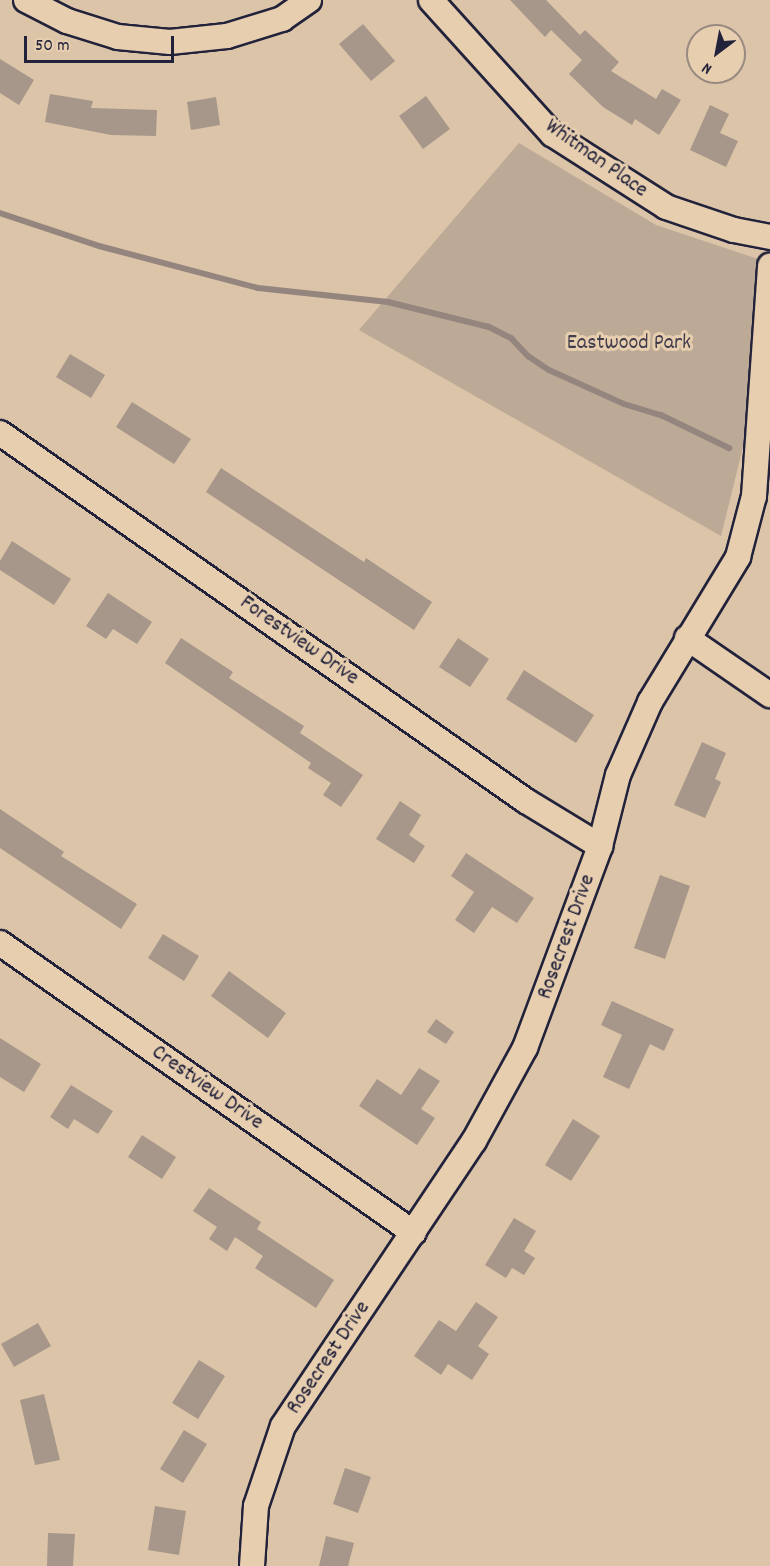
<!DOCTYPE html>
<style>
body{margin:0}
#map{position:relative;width:770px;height:1566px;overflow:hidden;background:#dbc4a8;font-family:Dekko,sans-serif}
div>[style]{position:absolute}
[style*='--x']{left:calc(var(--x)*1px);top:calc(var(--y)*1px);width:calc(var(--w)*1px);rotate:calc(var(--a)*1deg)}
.green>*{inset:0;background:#bca996}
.stream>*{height:6px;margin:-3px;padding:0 3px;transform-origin:3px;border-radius:3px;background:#94857e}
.building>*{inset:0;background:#a7978a}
.roads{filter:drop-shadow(2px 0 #22223b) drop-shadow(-2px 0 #22223b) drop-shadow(0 2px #22223b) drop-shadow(0 -2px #22223b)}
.minor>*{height:24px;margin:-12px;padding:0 12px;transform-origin:12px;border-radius:12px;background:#e7ceaf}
span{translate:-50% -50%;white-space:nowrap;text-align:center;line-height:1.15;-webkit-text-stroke:6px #e7ceaf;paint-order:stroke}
.street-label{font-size:22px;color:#22223b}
.park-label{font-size:22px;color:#413d4d}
.north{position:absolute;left:686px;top:24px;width:60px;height:60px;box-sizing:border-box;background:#e7ceaf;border:2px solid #988981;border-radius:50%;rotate:212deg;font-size:16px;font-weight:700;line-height:24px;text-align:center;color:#22223b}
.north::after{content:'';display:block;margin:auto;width:21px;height:27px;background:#22223b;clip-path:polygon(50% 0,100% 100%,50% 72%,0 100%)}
.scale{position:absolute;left:24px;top:36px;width:150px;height:27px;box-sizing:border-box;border:3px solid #22223b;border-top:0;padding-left:8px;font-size:18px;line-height:21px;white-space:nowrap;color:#22223b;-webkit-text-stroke:4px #e7ceaf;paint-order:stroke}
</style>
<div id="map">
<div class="green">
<div style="clip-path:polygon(519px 143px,656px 225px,758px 259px,743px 447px,721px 536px,359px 330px)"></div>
</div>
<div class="stream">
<div style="--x:0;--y:213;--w:104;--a:18.4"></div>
<div style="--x:99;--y:246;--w:164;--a:14.8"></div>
<div style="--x:258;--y:288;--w:131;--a:6.1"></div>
<div style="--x:388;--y:302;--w:104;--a:13.9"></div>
<div style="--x:489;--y:327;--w:25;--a:27"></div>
<div style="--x:511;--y:338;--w:25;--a:47"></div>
<div style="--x:528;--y:356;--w:25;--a:34"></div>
<div style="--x:549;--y:370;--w:82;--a:24.4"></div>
<div style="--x:624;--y:404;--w:39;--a:17"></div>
<div style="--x:661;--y:415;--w:76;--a:25.9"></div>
</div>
<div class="building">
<div style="clip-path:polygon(510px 0,546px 0,580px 35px,585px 30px,619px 62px,611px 71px,656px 99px,662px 89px,681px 100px,659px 135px,635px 119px,632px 125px,603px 107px,569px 74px,582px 60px,551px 30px,545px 37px)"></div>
<div style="clip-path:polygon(363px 24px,395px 61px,371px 81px,339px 44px)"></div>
<div style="clip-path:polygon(0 59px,34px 80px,19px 105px,0 93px)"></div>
<div style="clip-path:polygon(50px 94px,93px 101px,91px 108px,157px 110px,156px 136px,111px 135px,45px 122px)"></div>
<div style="clip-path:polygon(426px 96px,450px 129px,423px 149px,399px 116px)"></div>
<div style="clip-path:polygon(216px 97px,220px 125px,191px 130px,187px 102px)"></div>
<div style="clip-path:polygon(710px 105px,729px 114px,720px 133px,738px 141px,726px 167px,690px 150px)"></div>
<div style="clip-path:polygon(70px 354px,105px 375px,91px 398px,56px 377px)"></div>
<div style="clip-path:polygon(132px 402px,191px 439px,174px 464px,116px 427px)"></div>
<div style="clip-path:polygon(221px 468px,364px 562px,366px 558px,432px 602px,414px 630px,206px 492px)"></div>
<div style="clip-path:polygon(12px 541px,71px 579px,54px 605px,0 570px,0 561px)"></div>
<div style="clip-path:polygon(108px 593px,152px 622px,137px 644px,113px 629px,106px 639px,86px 626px)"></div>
<div style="clip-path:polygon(181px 638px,233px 672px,229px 678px,304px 726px,300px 733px,363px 775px,341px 807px,323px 795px,331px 783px,308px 768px,311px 763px,165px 663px)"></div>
<div style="clip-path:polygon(458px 638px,489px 659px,470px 687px,439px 667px)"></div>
<div style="clip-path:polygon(524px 670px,594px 715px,576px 743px,506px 699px)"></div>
<div style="clip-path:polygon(702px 742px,726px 753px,715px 779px,721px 782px,705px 818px,674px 805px)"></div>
<div style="clip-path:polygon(400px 801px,421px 815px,409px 835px,425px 846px,414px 863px,376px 839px)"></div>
<div style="clip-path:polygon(0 809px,64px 852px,61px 856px,137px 904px,121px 929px,0 848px)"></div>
<div style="clip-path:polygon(466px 853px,534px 898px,517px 923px,492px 907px,474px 933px,455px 920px,474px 892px,451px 876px)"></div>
<div style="clip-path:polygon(660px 875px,690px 886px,665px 959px,634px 948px)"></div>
<div style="clip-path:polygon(163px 934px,199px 956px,184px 981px,148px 958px)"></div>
<div style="clip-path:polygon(229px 971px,286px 1013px,268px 1038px,211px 996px)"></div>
<div style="clip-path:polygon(612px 1001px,674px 1029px,664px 1051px,650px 1044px,629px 1089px,603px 1077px,622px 1035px,601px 1025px)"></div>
<div style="clip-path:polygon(436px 1019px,454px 1032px,446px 1044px,427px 1032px)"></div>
<div style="clip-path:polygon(0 1038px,41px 1064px,24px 1092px,0 1077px)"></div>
<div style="clip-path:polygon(419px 1068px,440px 1081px,421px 1109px,435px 1118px,417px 1145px,359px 1106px,377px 1079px,401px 1095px)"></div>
<div style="clip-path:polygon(71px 1085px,113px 1111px,98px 1134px,74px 1119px,68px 1129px,50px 1117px)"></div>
<div style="clip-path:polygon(573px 1119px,600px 1136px,571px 1181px,545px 1165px)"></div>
<div style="clip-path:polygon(142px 1135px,176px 1157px,162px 1179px,128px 1157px)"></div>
<div style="clip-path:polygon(209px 1188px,261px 1222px,257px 1229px,334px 1280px,316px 1308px,255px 1268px,263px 1256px,235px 1237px,227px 1251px,209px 1239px,217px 1227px,193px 1211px)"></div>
<div style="clip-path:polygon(514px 1218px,536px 1231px,524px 1251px,535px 1258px,524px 1275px,512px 1268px,506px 1278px,485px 1265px)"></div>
<div style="clip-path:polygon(476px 1302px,498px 1317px,478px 1346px,489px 1354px,472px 1380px,448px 1364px,441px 1375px,414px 1356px,439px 1320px,456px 1331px)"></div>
<div style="clip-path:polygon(38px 1323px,51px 1346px,14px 1367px,1px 1344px)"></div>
<div style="clip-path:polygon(199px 1360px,225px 1376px,198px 1419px,172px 1403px)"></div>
<div style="clip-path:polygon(44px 1394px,60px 1460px,35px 1465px,20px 1400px)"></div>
<div style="clip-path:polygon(184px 1430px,207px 1444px,183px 1483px,160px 1469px)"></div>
<div style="clip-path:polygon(345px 1468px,371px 1477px,358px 1513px,333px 1504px)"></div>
<div style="clip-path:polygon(155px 1506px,186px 1511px,179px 1555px,148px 1550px)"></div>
<div style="clip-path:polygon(48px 1533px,75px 1534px,73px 1566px,47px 1566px)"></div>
<div style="clip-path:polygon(326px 1536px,354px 1543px,348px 1566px,319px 1566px)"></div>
</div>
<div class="roads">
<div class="minor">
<div style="--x:26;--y:0;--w:46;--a:27.1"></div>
<div style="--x:67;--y:21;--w:53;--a:17.4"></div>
<div style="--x:118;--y:37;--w:52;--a:5.5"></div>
<div style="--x:170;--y:42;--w:57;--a:-6"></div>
<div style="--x:227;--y:36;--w:58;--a:-17.2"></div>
<div style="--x:282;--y:19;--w:33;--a:-35"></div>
<div style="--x:431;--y:0;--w:181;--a:47.9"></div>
<div style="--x:552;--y:134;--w:135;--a:32.6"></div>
<div style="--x:666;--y:207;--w:72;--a:18.7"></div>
<div style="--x:734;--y:230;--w:37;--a:11"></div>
<div style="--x:0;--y:433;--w:642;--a:34.98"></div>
<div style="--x:526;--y:801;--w:87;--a:31.3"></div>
<div style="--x:687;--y:638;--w:101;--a:34.5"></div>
<div style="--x:0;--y:943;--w:505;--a:35.01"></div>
<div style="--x:252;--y:1566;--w:60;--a:-86.2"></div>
<div style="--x:256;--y:1506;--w:84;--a:-71.4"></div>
<div style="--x:283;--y:1426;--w:343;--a:-56.2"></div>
<div style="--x:474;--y:1141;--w:106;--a:-61.3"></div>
<div style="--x:525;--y:1048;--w:215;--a:-69.6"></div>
<div style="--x:600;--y:846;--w:73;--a:-75.8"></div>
<div style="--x:618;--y:775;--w:80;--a:-66.3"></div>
<div style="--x:650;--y:702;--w:170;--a:-58.7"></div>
<div style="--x:738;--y:557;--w:63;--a:-75.3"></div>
<div style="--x:754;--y:496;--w:231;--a:-86"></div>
</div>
</div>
<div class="street-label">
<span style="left:596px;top:159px;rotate:35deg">Whitman Place</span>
<span style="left:299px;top:641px;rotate:35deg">Forestview Drive</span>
<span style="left:567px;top:937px;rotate:-70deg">Rosecrest Drive</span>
<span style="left:207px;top:1088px;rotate:35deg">Crestview Drive</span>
<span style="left:329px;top:1358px;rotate:-56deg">Rosecrest Drive</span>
</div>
<div class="park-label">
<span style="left:629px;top:344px">Eastwood Park</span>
</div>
<div class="north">N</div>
<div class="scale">50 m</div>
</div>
